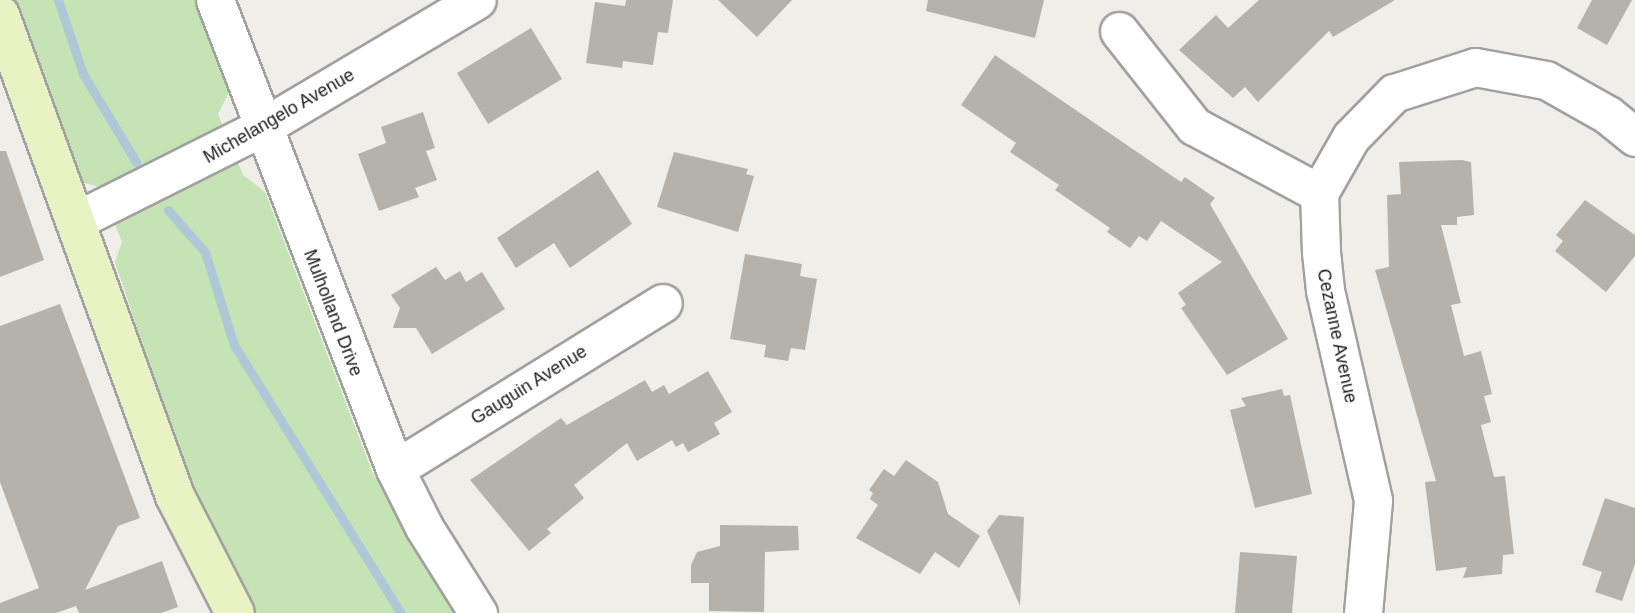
<!DOCTYPE html>
<style>
body{margin:0}
#map{position:relative;width:1635px;height:613px;overflow:hidden;background:#f0eee8;font-family:Arial,sans-serif}
div>[style]{position:absolute}
[style*='--x']{left:calc(var(--x)*1px);top:calc(var(--y)*1px);width:calc(var(--w)*1px);rotate:calc(var(--a)*1deg)}
.grass>*{inset:0;background:#c5e3b5}
.stream>*{height:9px;margin:-4.5px;padding:0 4.5px;transform-origin:4.5px;border-radius:4.5px;background:#aec8d8}
.building>*{inset:0;background:#b5b1ab}
.roads{filter:drop-shadow(2px 0 #a1a1a1) drop-shadow(-2px 0 #a1a1a1) drop-shadow(0 2px #a1a1a1) drop-shadow(0 -2px #a1a1a1)}
.street>*{height:37px;margin:-18.5px;padding:0 18.5px;transform-origin:18.5px;border-radius:18.5px;background:#fff}
.secondary>*{height:38px;margin:-19px;padding:0 19px;transform-origin:19px;border-radius:19px;background:#e9f2c3}
span{translate:-50% -50%;white-space:nowrap;text-align:center;line-height:1.15;-webkit-text-stroke:5px #fff;paint-order:stroke}
.street-label{font-size:18px;color:#202020}
</style>
<div id="map">
<div class="grass">
<div style="clip-path:polygon(13px 0,195px 0,229px 92px,218px 114px,243px 175px,265px 192px,373px 474px,458px 613px,256px 613px,219px 544px,178px 451px,115px 262px,122px 242px,100px 187px,80px 182px)"></div>
</div>
<div class="stream">
<div style="--x:58;--y:0;--w:78;--a:71.3"></div>
<div style="--x:83;--y:74;--w:103;--a:58.9"></div>
<div style="--x:168;--y:210;--w:56;--a:48.6"></div>
<div style="--x:205;--y:252;--w:97;--a:72.7"></div>
<div style="--x:234;--y:345;--w:316;--a:58.1"></div>
</div>
<div class="building">
<div style="clip-path:polygon(626px 0,673px 0,668px 33px,658px 32px,653px 65px,623px 61px,622px 68px,586px 63px,595px 2px,625px 6px)"></div>
<div style="clip-path:polygon(718px 0,792px 0,757px 37px)"></div>
<div style="clip-path:polygon(928px 0,1044px 0,1035px 38px,926px 11px)"></div>
<div style="clip-path:polygon(1259px 0,1395px 0,1333px 37px,1329px 31px,1258px 102px,1245px 87px,1233px 98px,1179px 50px,1216px 15px,1228px 28px)"></div>
<div style="clip-path:polygon(1592px 0,1632px 0,1607px 45px,1577px 28px)"></div>
<div style="clip-path:polygon(531px 28px,562px 79px,488px 124px,457px 73px)"></div>
<div style="clip-path:polygon(995px 55px,1181px 182px,1185px 177px,1215px 198px,1210px 204px,1288px 339px,1227px 375px,1181px 308px,1186px 305px,1178px 293px,1222px 262px,1161px 221px,1147px 241px,1139px 236px,1130px 248px,1107px 232px,1110px 228px,1055px 190px,1059px 185px,1010px 152px,1016px 143px,961px 105px)"></div>
<div style="clip-path:polygon(423px 112px,435px 148px,426px 151px,437px 180px,415px 188px,419px 197px,379px 211px,358px 154px,386px 143px,381px 127px)"></div>
<div style="clip-path:polygon(0 151px,6px 151px,44px 260px,0 277px)"></div>
<div style="clip-path:polygon(674px 152px,748px 169px,746px 174px,754px 176px,738px 232px,657px 207px)"></div>
<div style="clip-path:polygon(1462px 160px,1471px 162px,1474px 215px,1457px 217px,1457px 225px,1441px 225px,1461px 303px,1451px 305px,1464px 356px,1481px 351px,1492px 394px,1484px 396px,1491px 422px,1481px 425px,1494px 477px,1505px 476px,1514px 554px,1503px 555px,1502px 574px,1463px 578px,1467px 567px,1436px 571px,1425px 482px,1436px 481px,1375px 270px,1389px 267px,1387px 195px,1401px 194px,1399px 162px)"></div>
<div style="clip-path:polygon(598px 170px,632px 224px,570px 268px,554px 243px,516px 268px,497px 238px)"></div>
<div style="clip-path:polygon(1585px 200px,1635px 235px,1635px 256px,1606px 292px,1555px 251px,1563px 241px,1556px 235px)"></div>
<div style="clip-path:polygon(745px 254px,802px 264px,800px 276px,817px 279px,805px 350px,791px 348px,788px 361px,764px 357px,766px 345px,730px 339px)"></div>
<div style="clip-path:polygon(436px 267px,445px 280px,460px 271px,466px 282px,482px 272px,505px 309px,432px 354px,416px 328px,393px 328px,400px 308px,391px 295px)"></div>
<div style="clip-path:polygon(60px 304px,140px 518px,118px 526px,85px 590px,162px 561px,178px 607px,161px 613px,79px 613px,76px 606px,56px 613px,0 613px,0 603px,39px 588px,0 482px,0 326px)"></div>
<div style="clip-path:polygon(708px 371px,732px 412px,714px 423px,720px 434px,688px 452px,683px 443px,676px 447px,672px 440px,637px 461px,627px 443px,574px 485px,584px 498px,547px 529px,551px 533px,529px 551px,470px 480px,561px 418px,567px 425px,645px 380px,652px 392px,664px 385px,669px 394px)"></div>
<div style="clip-path:polygon(1282px 389px,1284px 396px,1290px 395px,1312px 494px,1255px 508px,1230px 410px,1246px 406px,1241px 398px)"></div>
<div style="clip-path:polygon(906px 460px,938px 482px,948px 514px,980px 536px,959px 568px,935px 552px,920px 574px,856px 538px,878px 505px,870px 499px,873px 493px,869px 490px,884px 469px,894px 476px)"></div>
<div style="clip-path:polygon(1605px 498px,1635px 508px,1635px 564px,1622px 601px,1595px 592px,1602px 572px,1582px 565px)"></div>
<div style="clip-path:polygon(999px 515px,1024px 517px,1020px 606px,987px 531px)"></div>
<div style="clip-path:polygon(720px 525px,798px 526px,799px 550px,765px 552px,764px 612px,709px 611px,709px 583px,691px 583px,691px 565px,697px 552px,720px 546px)"></div>
<div style="clip-path:polygon(1240px 552px,1297px 556px,1292px 613px,1235px 613px)"></div>
</div>
<div class="roads">
<div class="street">
<div style="--x:215;--y:0;--w:502;--a:69"></div>
<div style="--x:395;--y:469;--w:65;--a:63.4"></div>
<div style="--x:424;--y:527;--w:102;--a:57.9"></div>
<div style="--x:1119;--y:31;--w:121;--a:51.7"></div>
<div style="--x:1194;--y:126;--w:142;--a:28.2"></div>
<div style="--x:75;--y:221;--w:208;--a:-26.6"></div>
<div style="--x:261;--y:128;--w:251;--a:-30.7"></div>
<div style="--x:395;--y:469;--w:315;--a:-31.8"></div>
<div style="--x:1363;--y:613;--w:113;--a:-84.9"></div>
<div style="--x:1373;--y:500;--w:215;--a:-102.9"></div>
<div style="--x:1325;--y:290;--w:38;--a:-96"></div>
<div style="--x:1321;--y:252;--w:59;--a:-91.9"></div>
<div style="--x:1319;--y:193;--w:64;--a:-60.3"></div>
<div style="--x:1351;--y:137;--w:62;--a:-45.7"></div>
<div style="--x:1394;--y:93;--w:85;--a:-17.8"></div>
<div style="--x:1475;--y:67;--w:72;--a:10.4"></div>
<div style="--x:1546;--y:80;--w:71;--a:29.4"></div>
<div style="--x:1608;--y:115;--w:35;--a:39"></div>
</div>
<div class="secondary">
<div style="--x:0;--y:15;--w:512;--a:70.01"></div>
<div style="--x:175;--y:496;--w:131;--a:62.9"></div>
</div>
</div>
<div class="street-label">
<span style="left:279px;top:116px;rotate:-30deg">Michelangelo Avenue</span>
<span style="left:333px;top:313px;rotate:69deg">Mulholland Drive</span>
<span style="left:1337px;top:336px;rotate:78deg">Cezanne Avenue</span>
<span style="left:529px;top:385px;rotate:-32deg">Gauguin Avenue</span>
</div>
</div>
